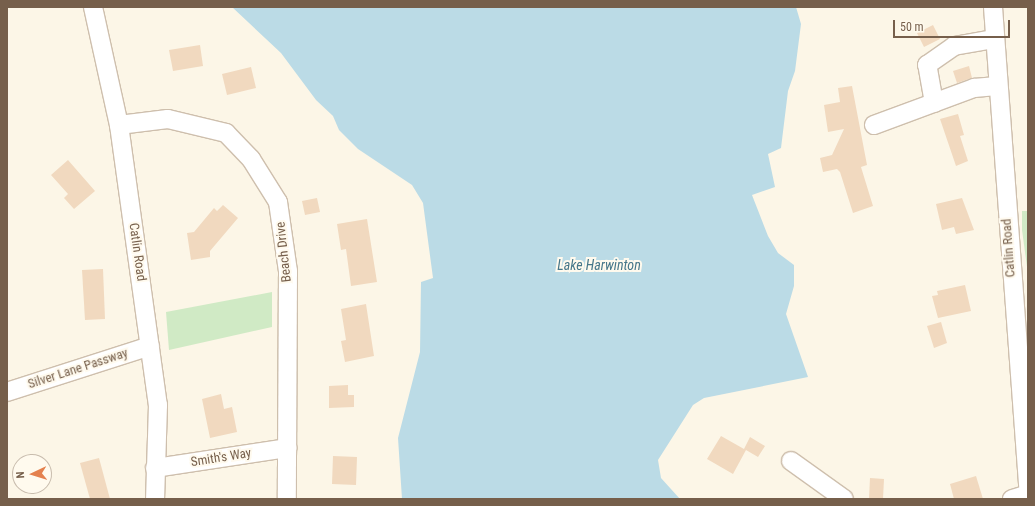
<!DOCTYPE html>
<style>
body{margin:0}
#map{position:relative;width:1035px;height:506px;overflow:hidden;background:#fcf6e7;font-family:"Roboto Condensed",sans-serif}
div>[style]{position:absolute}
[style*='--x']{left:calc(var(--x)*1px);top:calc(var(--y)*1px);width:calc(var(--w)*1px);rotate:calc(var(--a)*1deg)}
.green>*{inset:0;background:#d0eac5}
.water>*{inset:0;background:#bbdbe6}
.building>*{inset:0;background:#f1d9bf}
.roads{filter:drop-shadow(1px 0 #cebfad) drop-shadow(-1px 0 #cebfad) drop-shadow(0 1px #cebfad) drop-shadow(0 -1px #cebfad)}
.minor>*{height:18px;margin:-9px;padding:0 9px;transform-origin:9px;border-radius:9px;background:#fff}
span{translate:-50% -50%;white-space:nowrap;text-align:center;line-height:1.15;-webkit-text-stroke:4px #fffaee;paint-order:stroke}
.street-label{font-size:13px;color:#765f4b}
.water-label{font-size:14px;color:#457689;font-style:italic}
.frame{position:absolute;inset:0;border:8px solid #765f4b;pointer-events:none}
.north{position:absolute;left:12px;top:454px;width:40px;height:40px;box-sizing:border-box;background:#fffaee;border:1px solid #c8bcad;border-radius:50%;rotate:266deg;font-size:11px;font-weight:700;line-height:16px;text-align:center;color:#765f4b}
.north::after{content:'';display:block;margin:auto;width:14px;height:18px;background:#e4814e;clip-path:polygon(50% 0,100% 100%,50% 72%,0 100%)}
.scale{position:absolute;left:893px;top:20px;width:117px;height:18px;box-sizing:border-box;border:2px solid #765f4b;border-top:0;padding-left:5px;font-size:12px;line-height:14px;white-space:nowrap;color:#765f4b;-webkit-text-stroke:3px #fffaee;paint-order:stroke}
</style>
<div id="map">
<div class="green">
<div style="clip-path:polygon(1022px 211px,1028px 211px,1028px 274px,1022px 230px)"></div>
<div style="clip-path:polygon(272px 292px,272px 327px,169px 350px,166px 312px)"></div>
</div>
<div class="water">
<div style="clip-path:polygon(232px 7px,796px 7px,801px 24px,795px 71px,788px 91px,781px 148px,768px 154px,775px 187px,752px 195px,768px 236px,778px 253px,794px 265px,794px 286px,786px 314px,808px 377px,704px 398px,693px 405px,658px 460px,661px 478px,680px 499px,402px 499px,398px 438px,420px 352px,421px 282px,433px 278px,423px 203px,412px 185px,358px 149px,339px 130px,333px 116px,316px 100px,281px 53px)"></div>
</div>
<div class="building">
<div style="clip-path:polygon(933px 25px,940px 39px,924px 47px,917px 33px)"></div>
<div style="clip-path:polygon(200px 45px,203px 66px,173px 71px,169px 50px)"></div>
<div style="clip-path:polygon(969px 66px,972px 78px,957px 83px,953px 71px)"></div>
<div style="clip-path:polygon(251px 67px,256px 88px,227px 95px,222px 74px)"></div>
<div style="clip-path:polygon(852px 86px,867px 165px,861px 167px,873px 206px,853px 213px,840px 172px,837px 169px,823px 172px,820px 158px,832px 155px,844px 129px,828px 132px,824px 105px,840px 102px,838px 88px)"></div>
<div style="clip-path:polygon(958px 114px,964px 135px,960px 136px,968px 161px,956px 166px,940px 119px)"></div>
<div style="clip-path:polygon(68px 160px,95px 191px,74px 209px,64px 198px,68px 194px,51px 175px)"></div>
<div style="clip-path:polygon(317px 198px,320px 212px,305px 215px,302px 201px)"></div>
<div style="clip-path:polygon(962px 198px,974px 230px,956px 234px,954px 227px,942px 230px,936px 204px)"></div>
<div style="clip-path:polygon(223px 205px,238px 218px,210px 251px,210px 257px,191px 260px,187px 233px,194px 232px,214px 208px,217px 211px)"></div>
<div style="clip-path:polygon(367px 219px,377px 282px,351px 286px,346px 249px,341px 250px,337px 224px)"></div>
<div style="clip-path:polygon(103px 269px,105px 319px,85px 320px,82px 270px)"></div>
<div style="clip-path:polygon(965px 285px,971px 311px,938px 318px,932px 296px,938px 295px,937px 291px)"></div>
<div style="clip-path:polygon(366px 304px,374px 356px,345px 362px,341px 341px,346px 340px,341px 309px)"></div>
<div style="clip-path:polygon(941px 322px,947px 343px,934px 348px,927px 326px)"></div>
<div style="clip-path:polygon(348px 385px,348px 395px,354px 395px,354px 407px,329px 408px,329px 386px)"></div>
<div style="clip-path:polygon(221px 394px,224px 409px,232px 407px,237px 432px,210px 438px,202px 399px)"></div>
<div style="clip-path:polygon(721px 436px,744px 449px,750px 437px,765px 446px,758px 457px,746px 450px,733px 474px,707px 459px)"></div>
<div style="clip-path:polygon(333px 456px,357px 457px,356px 485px,332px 484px)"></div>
<div style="clip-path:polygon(99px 458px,110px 499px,90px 499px,80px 463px)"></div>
<div style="clip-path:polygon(976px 476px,983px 499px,954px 499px,950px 484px)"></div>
<div style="clip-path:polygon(870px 478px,884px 479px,883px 499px,869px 499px)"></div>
</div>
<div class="roads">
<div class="minor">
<div style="--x:93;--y:7;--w:121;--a:77.6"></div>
<div style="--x:119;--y:125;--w:283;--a:82.1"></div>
<div style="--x:158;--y:405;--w:94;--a:91.8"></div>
<div style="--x:993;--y:7;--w:483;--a:85.8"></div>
<div style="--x:934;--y:103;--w:39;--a:-100"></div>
<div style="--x:927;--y:65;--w:33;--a:-35"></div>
<div style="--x:954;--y:46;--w:41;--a:-9.9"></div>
<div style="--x:119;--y:125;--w:49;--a:-7"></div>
<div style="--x:168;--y:119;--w:60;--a:13.6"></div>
<div style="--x:226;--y:133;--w:36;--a:46"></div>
<div style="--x:251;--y:159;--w:51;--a:57.9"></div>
<div style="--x:278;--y:202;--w:70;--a:81.8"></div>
<div style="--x:288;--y:271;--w:228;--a:90.3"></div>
<div style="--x:874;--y:125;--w:107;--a:-20.3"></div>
<div style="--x:974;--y:88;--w:23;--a:-5"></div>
<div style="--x:7;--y:392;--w:150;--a:-17.8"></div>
<div style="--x:791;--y:461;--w:65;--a:35.6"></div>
<div style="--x:155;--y:468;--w:134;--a:-8.6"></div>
<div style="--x:1012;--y:499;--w:17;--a:-17"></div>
</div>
</div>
<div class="street-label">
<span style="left:1009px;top:248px;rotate:-94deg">Catlin Road</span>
<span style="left:137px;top:252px;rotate:82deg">Catlin Road</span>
<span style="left:284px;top:252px;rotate:-96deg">Beach Drive</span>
<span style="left:78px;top:369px;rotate:-18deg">Silver Lane Passway</span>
<span style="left:221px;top:458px;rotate:-9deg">Smith's Way</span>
</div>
<div class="water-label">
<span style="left:599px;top:265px">Lake Harwinton</span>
</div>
<div class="frame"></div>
<div class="north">N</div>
<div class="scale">50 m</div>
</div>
